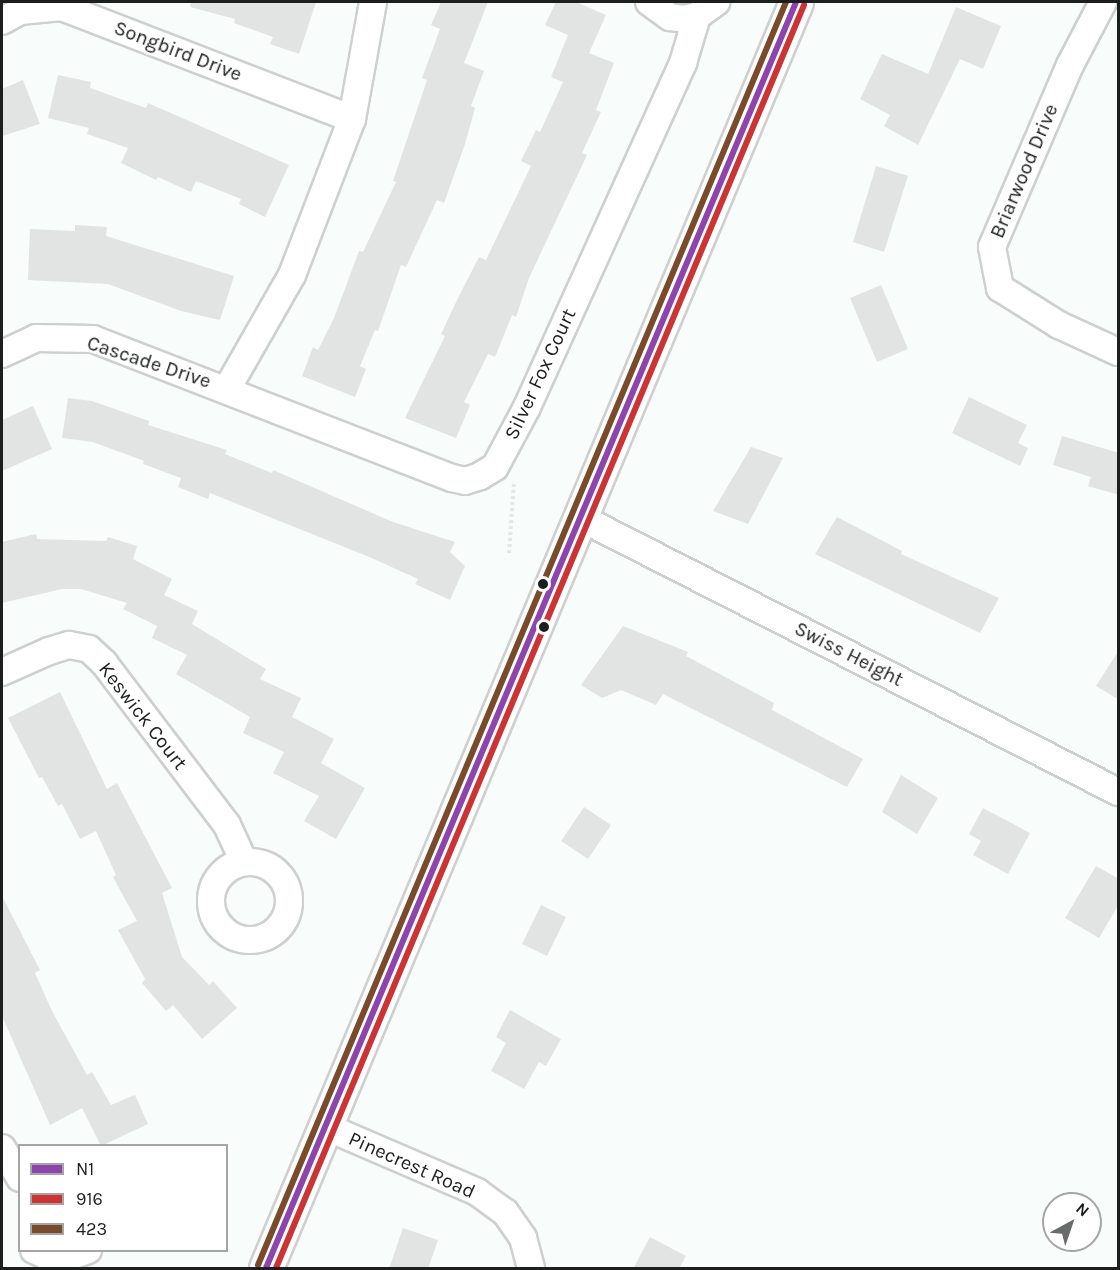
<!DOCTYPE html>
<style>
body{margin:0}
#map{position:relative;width:1120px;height:1270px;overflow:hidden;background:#f8fcfa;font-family:Karla,sans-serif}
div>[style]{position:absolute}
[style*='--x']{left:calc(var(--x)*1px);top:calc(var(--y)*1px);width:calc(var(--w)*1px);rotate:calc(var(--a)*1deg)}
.building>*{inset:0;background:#e2e4e3}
.path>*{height:4px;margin-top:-2px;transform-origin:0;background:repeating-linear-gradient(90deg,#e5e6e6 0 3px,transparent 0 6px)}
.roads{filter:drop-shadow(2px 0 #ced0cf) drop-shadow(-2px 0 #ced0cf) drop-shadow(0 2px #ced0cf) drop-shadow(0 -2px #ced0cf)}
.minor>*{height:26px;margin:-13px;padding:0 13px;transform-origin:13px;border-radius:13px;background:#fefffe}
.minor>.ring{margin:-13px;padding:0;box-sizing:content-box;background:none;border:26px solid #fefffe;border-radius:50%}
.secondary>*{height:33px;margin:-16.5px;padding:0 16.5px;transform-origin:16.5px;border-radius:16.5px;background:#fefffe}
.bus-1>*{height:6px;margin:-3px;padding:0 3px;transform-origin:3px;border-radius:3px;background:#8e44ad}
.bus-2>*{height:6px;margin:-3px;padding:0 3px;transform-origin:3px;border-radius:3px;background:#c33}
.bus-3>*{height:6px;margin:-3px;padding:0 3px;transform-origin:3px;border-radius:3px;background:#7a4b2a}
.dots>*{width:16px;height:16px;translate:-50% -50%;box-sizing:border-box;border:3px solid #fff;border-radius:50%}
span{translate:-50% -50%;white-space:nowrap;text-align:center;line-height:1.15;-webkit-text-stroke:5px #fff;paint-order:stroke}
.street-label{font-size:20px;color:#1d1f1f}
.frame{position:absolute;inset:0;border:3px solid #1d1f1f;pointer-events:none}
.legend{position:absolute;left:18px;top:1144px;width:210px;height:108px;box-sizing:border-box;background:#fff;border:2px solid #a5a5a5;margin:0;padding:8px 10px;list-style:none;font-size:18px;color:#1d1f1f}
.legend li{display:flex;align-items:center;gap:12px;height:30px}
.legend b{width:30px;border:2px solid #a5a5a5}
.north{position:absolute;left:1042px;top:1192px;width:60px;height:60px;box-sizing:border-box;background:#fff;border:2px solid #a5a5a5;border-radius:50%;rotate:40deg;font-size:16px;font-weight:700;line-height:24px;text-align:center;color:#1d1f1f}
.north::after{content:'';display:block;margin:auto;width:21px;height:27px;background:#6a6c6c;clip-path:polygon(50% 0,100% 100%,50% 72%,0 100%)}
</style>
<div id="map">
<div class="building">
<div style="clip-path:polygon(191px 2px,316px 2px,299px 54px,270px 44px,273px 37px,234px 23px,235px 19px,190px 7px)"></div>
<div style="clip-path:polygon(441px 2px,488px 2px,464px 63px,484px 71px,471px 106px,475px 108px,465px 144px,444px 203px,437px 200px,406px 267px,401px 265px,378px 331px,375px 330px,360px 366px,366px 369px,355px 397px,302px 376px,313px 347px,318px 350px,334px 318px,359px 251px,363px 252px,396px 182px,393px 181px,427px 80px,422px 78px,440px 29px,431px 25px)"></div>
<div style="clip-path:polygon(556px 2px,576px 2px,606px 15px,589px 53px,614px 63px,596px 110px,601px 112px,582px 153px,587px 155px,529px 278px,516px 317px,512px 315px,495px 357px,488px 354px,464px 402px,470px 405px,456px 438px,405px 418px,445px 336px,441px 334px,458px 298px,479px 257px,486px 260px,531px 166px,521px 161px,536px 130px,540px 132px,563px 82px,551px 77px,568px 35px,545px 25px)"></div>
<div style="clip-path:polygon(956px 7px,1001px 26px,983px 69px,960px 59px,918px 145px,884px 126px,890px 115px,860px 99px,882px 54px,928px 74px)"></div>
<div style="clip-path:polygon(58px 75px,91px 82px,90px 88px,146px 108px,148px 103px,289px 165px,265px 217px,239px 204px,241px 199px,196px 181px,191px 192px,158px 177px,156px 180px,121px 163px,128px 148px,87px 134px,89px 128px,48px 118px)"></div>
<div style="clip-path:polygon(23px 80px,40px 124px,2px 136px,2px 89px)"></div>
<div style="clip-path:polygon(876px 166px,908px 176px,884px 252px,853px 242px)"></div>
<div style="clip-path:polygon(75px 225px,107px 227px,106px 236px,234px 276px,220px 320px,181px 311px,108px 284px,28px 280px,30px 229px,75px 231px)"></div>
<div style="clip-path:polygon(881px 285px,908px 349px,877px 362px,850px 298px)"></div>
<div style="clip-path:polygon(969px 397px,1027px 425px,1018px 443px,1028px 448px,1020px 466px,952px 433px)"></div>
<div style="clip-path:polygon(68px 398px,92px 401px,149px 421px,148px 425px,227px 450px,225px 454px,272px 473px,273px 470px,393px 522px,455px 542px,450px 552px,465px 566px,450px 600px,415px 584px,418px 579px,367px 556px,210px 493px,208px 499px,178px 487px,181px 478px,143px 464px,144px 461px,93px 442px,62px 438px)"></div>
<div style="clip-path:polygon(33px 406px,52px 449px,2px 471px,2px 420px)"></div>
<div style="clip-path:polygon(1062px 436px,1119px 453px,1119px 495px,1088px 486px,1091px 477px,1053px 465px)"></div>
<div style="clip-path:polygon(751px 447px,783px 458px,748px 524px,713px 511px)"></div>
<div style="clip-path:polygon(837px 517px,902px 551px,901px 554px,999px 598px,980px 633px,815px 554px)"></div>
<div style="clip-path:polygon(36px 534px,37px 539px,106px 541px,108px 537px,137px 546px,133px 559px,172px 579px,164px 595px,198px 611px,192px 624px,266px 669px,260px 679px,301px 698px,292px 717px,334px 739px,321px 763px,365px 788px,336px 839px,304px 821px,319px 796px,273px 773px,284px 752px,243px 733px,250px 717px,176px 674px,187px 655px,152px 638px,157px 626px,123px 609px,127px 603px,81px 589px,62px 589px,2px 603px,2px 542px)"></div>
<div style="clip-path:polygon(623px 626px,688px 652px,686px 656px,774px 703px,772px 710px,863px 759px,847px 787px,663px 694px,656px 705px,621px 690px,602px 698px,581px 685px)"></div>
<div style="clip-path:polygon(1119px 650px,1119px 700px,1096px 686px)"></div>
<div style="clip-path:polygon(60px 692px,107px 789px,117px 783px,172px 888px,162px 893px,182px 957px,209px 985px,213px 981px,237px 1008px,202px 1039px,173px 1005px,166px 1011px,142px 983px,145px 979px,118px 930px,137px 921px,113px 877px,116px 875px,96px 831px,80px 839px,62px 804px,58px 806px,42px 777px,39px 778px,8px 718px)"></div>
<div style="clip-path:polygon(901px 775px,938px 798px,917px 834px,882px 812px)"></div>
<div style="clip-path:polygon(584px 807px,611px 825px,588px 859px,561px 841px)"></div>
<div style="clip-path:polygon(983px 808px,1030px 833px,1008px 874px,973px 855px,981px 841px,969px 834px)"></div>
<div style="clip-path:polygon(1096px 866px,1119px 879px,1119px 904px,1099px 938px,1065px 918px)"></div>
<div style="clip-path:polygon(2px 896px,40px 970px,35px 973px,52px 1011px,87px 1075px,92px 1072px,111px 1105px,135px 1095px,148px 1124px,101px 1146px,82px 1108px,50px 1125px,2px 1016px)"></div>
<div style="clip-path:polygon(541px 905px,566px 917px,547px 956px,522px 944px)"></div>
<div style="clip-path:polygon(510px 1010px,561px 1039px,546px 1066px,539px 1062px,524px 1089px,491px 1071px,506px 1043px,496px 1037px)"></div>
<div style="clip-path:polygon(403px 1228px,438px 1240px,428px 1269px,389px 1269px)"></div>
<div style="clip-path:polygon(650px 1237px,686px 1256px,679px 1269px,633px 1269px)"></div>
</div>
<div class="path">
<div style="--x:509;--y:553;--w:71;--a:-86"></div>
</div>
<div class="roads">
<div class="minor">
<div style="--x:649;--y:2;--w:26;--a:36"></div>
<div style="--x:670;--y:17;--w:14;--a:8"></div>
<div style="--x:684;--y:19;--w:13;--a:-13"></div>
<div style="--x:697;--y:16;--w:24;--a:-36"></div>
<div style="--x:1103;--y:2;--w:71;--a:117.6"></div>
<div style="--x:1070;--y:65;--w:198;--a:113.2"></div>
<div style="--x:992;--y:247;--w:42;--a:79"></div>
<div style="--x:1000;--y:288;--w:70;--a:32.1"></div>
<div style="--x:1059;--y:325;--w:65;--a:24.6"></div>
<div style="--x:2;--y:21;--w:21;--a:-29"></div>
<div style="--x:20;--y:11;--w:42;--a:-5.4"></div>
<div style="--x:62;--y:7;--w:311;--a:21.1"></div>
<div style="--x:2;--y:354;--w:38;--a:-25"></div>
<div style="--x:36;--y:338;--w:57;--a:1"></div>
<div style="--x:93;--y:339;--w:385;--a:21.2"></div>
<div style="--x:452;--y:478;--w:13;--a:13"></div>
<div style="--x:465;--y:481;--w:16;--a:-18"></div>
<div style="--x:480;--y:476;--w:17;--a:-31"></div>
<div style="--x:495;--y:467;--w:68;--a:-61.9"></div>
<div style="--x:527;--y:407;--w:378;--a:-65.6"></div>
<div style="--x:683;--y:63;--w:49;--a:-73.4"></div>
<div style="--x:227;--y:389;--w:131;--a:-60.3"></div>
<div style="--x:292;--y:275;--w:167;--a:-69"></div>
<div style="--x:352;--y:119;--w:119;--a:-79.8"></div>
<div style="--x:579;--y:517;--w:605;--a:27.03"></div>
<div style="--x:2;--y:672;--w:51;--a:-24.1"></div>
<div style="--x:49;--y:651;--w:21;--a:-17"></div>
<div style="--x:69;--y:645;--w:20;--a:11"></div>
<div style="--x:89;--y:649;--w:21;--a:43"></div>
<div style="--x:104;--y:663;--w:203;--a:52.8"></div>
<div style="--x:227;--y:825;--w:41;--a:65.3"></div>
<div class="ring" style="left:211px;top:862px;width:52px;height:52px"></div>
<div style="--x:324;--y:1126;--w:167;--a:23.3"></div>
<div style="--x:477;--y:1192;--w:34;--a:36"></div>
<div style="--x:505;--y:1212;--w:32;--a:55"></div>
<div style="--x:523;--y:1238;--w:31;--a:75"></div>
<div style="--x:2;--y:1148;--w:35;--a:59"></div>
<div style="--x:34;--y:1250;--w:26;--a:25"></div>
<div style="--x:58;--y:1261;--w:32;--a:-20"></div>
</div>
<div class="secondary">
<div style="--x:266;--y:1268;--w:1372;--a:-67.28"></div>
</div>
</div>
<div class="bus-1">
<div style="--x:266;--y:1268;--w:1372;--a:-67.28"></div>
</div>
<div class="bus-2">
<div style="--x:276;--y:1268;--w:1369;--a:-67.31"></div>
</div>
<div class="bus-3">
<div style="--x:258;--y:1265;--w:1369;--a:-67.31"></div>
</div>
<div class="dots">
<div style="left:543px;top:584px;background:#1d1f1f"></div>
<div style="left:544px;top:627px;background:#1d1f1f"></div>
</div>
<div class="street-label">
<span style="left:178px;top:51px;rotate:21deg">Songbird Drive</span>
<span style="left:1024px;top:171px;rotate:-67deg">Briarwood Drive</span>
<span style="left:149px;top:362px;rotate:18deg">Cascade Drive</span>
<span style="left:540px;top:374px;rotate:-65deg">Silver Fox Court</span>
<span style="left:849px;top:654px;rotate:27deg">Swiss Height</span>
<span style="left:143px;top:716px;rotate:52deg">Keswick Court</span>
<span style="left:412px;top:1165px;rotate:24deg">Pinecrest Road</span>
</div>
<div class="frame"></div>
<ul class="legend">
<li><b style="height:8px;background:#8e44ad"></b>N1</li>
<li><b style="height:8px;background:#c33"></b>916</li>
<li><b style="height:8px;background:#7a4b2a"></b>423</li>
</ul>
<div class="north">N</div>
</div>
